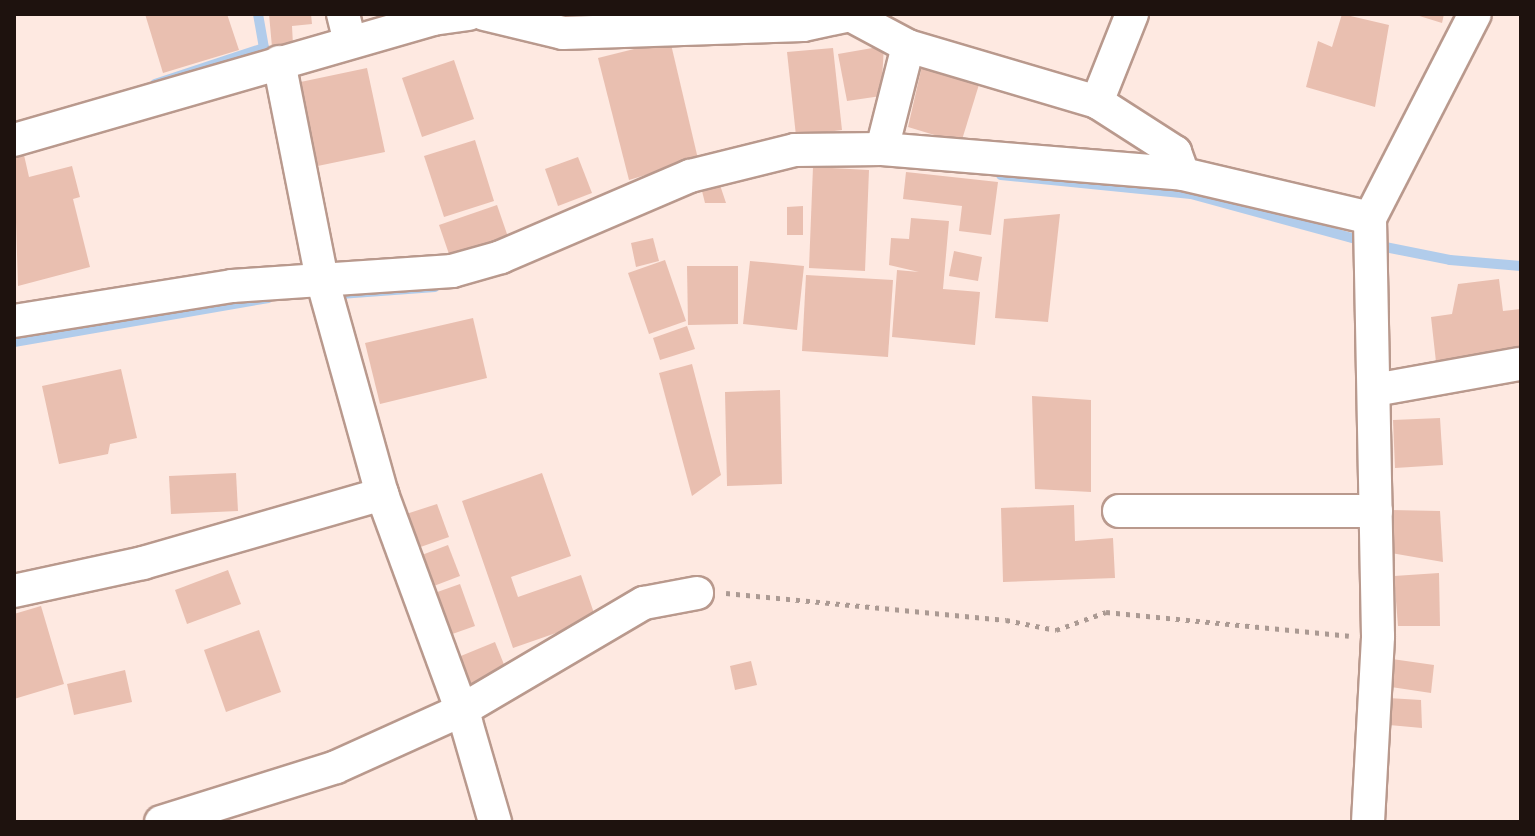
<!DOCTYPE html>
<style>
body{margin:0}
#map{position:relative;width:1535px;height:836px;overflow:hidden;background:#fee9e1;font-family:Lora,serif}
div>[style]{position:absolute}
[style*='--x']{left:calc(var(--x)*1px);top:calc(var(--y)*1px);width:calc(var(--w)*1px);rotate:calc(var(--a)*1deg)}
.stream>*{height:10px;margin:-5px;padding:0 5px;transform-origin:5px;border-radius:5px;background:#b1cceb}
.building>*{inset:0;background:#e9bfb0}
.path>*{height:5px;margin-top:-2.5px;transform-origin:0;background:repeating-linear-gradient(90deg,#ab9a93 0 4px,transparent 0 10px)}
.roads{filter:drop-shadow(2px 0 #b9998d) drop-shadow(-2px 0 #b9998d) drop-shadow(0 2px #b9998d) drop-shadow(0 -2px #b9998d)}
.street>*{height:32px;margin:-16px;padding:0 16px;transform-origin:16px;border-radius:16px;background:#fff}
span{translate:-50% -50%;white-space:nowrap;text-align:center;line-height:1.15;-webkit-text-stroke:7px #fff;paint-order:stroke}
.frame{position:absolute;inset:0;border:16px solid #1e120e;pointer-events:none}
</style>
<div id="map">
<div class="stream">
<div style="--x:155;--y:84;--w:115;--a:-18.3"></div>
<div style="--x:264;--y:48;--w:35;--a:-100"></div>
<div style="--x:1001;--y:175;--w:191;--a:5.7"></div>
<div style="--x:1191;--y:194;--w:201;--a:15.3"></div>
<div style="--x:1385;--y:247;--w:66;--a:11.3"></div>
<div style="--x:1450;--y:260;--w:71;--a:4.8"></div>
<div style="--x:340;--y:294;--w:95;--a:-4.2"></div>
<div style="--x:14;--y:342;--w:258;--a:-9.8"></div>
</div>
<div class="building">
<div style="clip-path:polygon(145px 14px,227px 14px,239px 50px,163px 73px)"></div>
<div style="clip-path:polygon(269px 14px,311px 14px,312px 24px,292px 26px,293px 45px,272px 47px)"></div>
<div style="clip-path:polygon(1342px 14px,1389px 25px,1375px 107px,1306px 87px,1318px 41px,1332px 47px)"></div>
<div style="clip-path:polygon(1413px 14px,1444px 14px,1442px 23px)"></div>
<div style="clip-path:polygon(670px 40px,698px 159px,629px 180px,598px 58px)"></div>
<div style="clip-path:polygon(884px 46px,881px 96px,847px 101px,838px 54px)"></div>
<div style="clip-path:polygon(833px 48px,842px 130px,796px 136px,787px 52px)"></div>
<div style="clip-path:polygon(454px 60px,474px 119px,422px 137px,402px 78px)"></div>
<div style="clip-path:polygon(922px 66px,981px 78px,961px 143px,908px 127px)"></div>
<div style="clip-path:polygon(367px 68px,385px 152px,308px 168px,291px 84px)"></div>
<div style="clip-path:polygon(475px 140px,494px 201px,444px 217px,424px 156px)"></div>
<div style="clip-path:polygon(24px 155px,29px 177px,72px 166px,80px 197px,73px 199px,90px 267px,18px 286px,14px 158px)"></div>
<div style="clip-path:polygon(578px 157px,592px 193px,558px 206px,545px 169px)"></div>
<div style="clip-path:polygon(813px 167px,869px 170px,865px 271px,809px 268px)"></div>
<div style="clip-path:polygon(906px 172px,998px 182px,991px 235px,959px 231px,962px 206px,903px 199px)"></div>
<div style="clip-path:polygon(720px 185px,726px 203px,705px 203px,702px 191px)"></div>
<div style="clip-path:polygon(497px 205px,508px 237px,450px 257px,439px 225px)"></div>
<div style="clip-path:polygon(803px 206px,803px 235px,787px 235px,787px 207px)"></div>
<div style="clip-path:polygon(1060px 214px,1048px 322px,995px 318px,1004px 219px)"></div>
<div style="clip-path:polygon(911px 218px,949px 221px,943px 289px,980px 292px,975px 345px,892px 337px,897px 270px,919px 272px,889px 265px,891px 238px,909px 239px)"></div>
<div style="clip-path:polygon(653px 238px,659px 261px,636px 267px,631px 243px)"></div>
<div style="clip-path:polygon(954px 251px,982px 257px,978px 281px,949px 276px)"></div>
<div style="clip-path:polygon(665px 260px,686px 321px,649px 334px,628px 273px)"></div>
<div style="clip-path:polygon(750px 261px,804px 266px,797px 330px,743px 324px)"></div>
<div style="clip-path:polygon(687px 266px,738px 266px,738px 324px,688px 325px)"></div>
<div style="clip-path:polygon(806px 275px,893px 280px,888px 357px,802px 351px)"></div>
<div style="clip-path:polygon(1499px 279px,1503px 311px,1521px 309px,1521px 354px,1450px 367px,1436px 362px,1431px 317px,1452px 314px,1458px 284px)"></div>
<div style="clip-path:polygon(473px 318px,487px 378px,380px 404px,365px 343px)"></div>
<div style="clip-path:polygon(687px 326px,695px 349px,660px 360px,653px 338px)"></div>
<div style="clip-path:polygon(692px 364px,721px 475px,692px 496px,659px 373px)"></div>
<div style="clip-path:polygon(121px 369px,137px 438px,110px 444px,108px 454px,59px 464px,42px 386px)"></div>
<div style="clip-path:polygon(780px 390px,782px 484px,727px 486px,725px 392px)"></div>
<div style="clip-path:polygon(1032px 396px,1091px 400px,1091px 492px,1035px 489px)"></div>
<div style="clip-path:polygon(1440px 418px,1443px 465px,1395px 468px,1393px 420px)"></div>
<div style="clip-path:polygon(236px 473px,238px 511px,171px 514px,169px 476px)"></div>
<div style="clip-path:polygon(542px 473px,571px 556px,511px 577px,518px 597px,581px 575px,596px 619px,513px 648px,462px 501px)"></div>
<div style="clip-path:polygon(437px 504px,449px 537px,412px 550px,400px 516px)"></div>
<div style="clip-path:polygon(1074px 505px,1075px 541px,1113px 538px,1115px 578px,1003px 582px,1001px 508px)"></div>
<div style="clip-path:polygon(1391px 510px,1440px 511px,1443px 562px,1391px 553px)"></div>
<div style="clip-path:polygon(448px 545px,460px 576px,426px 589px,414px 558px)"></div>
<div style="clip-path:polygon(228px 570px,241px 604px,187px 624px,175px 590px)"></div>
<div style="clip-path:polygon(1439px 573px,1440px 626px,1398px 626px,1394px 576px)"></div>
<div style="clip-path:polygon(460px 584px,475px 626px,441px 638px,426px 596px)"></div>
<div style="clip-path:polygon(41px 606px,64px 684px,14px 699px,14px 614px)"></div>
<div style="clip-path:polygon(259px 630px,281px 692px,226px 712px,204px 650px)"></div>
<div style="clip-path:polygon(495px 642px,507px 672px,463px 690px,451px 660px)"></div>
<div style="clip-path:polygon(1392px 659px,1434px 665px,1431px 693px,1391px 687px)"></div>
<div style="clip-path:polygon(751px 661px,757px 685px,735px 690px,730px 666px)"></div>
<div style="clip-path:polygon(125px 670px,132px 702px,74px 715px,67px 684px)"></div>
<div style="clip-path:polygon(1388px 698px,1421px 700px,1422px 728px,1389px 725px)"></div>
</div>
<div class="path">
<div style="--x:726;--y:593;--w:281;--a:5.5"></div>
<div style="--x:1006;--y:620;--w:51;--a:11.3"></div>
<div style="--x:1056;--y:630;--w:53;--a:-19.8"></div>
<div style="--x:1106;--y:612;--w:244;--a:5.6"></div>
</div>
<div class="roads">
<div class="street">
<div style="--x:343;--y:14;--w:29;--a:76"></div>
<div style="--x:484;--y:14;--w:81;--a:13.5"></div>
<div style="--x:563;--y:33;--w:240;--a:-1.9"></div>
<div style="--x:803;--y:25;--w:48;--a:-12"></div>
<div style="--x:850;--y:15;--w:66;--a:28.1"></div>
<div style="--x:908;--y:46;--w:197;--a:16.5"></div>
<div style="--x:1132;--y:14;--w:95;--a:111.7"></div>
<div style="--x:1097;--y:102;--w:93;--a:32.7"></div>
<div style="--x:1175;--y:152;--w:23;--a:70"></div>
<div style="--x:279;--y:62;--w:221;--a:78.8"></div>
<div style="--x:322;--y:279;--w:223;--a:74.4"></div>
<div style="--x:382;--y:494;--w:243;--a:69.8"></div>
<div style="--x:466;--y:722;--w:104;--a:73.8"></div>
<div style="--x:14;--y:140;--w:436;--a:-16.1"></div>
<div style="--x:433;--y:19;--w:36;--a:-8"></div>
<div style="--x:882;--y:149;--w:106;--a:-75.8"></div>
<div style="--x:14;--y:321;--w:221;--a:-9.1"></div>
<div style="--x:232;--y:286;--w:221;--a:-3.9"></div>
<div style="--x:452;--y:271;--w:51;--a:-15.9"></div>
<div style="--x:501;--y:257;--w:206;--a:-23.2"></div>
<div style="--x:690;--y:176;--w:108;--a:-13.9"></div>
<div style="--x:795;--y:150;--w:87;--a:-0.7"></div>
<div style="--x:882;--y:149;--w:302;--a:4.7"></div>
<div style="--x:1183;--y:174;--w:192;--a:13.2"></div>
<div style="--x:1375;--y:390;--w:146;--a:-10.2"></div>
<div style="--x:1119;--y:511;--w:257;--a:0"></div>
<div style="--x:14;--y:591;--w:132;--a:-12.2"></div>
<div style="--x:143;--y:563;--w:249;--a:-16.1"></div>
<div style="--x:161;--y:822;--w:183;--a:-17.4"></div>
<div style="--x:336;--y:767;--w:138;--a:-24.3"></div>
<div style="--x:462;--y:710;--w:211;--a:-30.5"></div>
<div style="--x:644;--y:603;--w:54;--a:-10.7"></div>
<div style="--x:1368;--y:822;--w:186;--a:-86.9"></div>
<div style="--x:1378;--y:636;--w:418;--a:-91.1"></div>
<div style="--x:1370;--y:218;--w:229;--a:-62.8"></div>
</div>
</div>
<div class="frame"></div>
</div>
